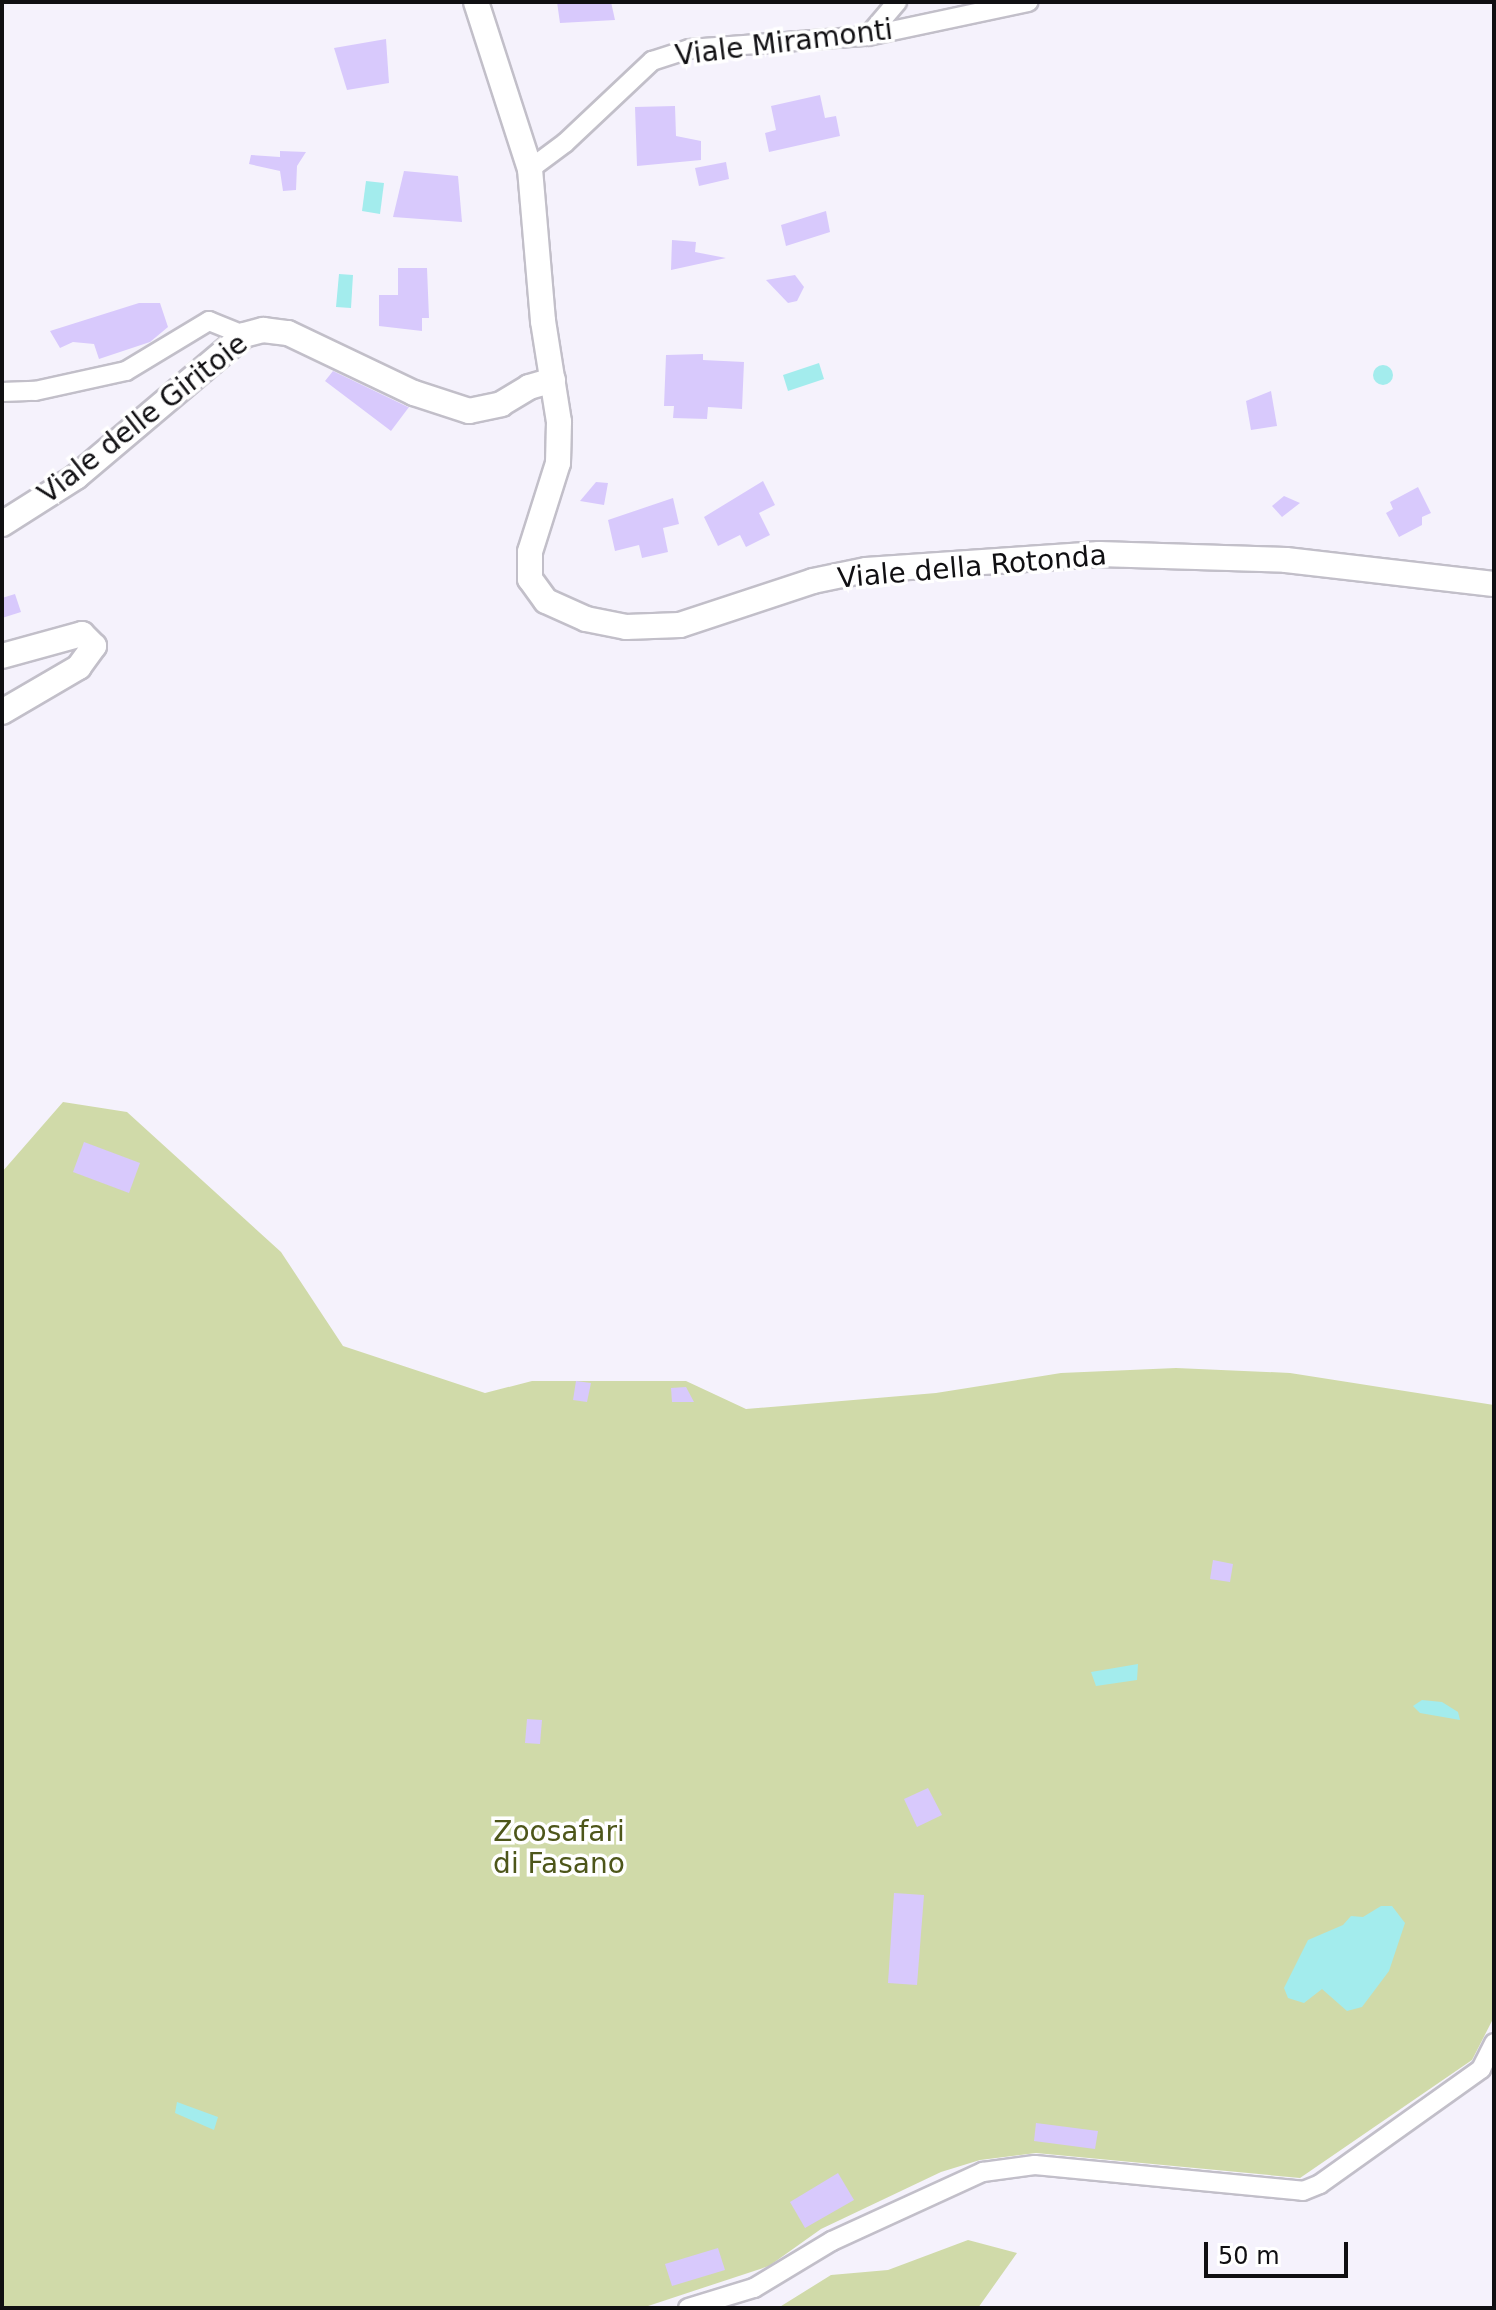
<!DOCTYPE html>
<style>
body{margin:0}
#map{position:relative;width:1496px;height:2310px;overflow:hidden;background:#f5f2fc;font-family:"DejaVu Sans",sans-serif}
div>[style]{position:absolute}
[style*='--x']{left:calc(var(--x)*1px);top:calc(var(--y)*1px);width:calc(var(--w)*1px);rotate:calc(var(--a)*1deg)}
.green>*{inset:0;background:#d0daa9}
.water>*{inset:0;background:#a3eced}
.round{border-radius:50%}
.building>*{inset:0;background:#d8c9fc}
.roads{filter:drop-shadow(2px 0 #c2bfc9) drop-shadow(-2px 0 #c2bfc9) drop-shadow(0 2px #c2bfc9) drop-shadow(0 -2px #c2bfc9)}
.street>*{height:18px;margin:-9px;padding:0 9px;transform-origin:9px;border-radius:9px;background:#fff}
.secondary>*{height:24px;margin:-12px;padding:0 12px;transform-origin:12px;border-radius:12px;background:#fff}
span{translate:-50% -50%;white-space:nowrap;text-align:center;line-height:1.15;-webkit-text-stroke:7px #fff;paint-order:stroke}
.street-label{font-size:28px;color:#100f12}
.park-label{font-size:28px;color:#4d561a}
.frame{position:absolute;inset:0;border:4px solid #100f12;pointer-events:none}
.scale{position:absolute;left:1204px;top:2242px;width:144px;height:36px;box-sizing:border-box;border:4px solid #100f12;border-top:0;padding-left:10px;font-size:24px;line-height:28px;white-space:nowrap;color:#100f12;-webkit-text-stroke:6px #fff;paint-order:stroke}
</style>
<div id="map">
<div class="green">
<div style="clip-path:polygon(63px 1102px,127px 1112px,281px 1252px,343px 1346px,485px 1393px,532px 1381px,686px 1381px,746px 1409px,936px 1393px,1061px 1373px,1176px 1368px,1290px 1373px,1494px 1405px,1494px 2017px,1472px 2060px,1300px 2178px,1036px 2153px,980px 2160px,941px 2172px,821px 2229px,769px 2266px,642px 2308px,2px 2308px,2px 1172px)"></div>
<div style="clip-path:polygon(968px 2240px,1017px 2253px,978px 2308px,778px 2308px,831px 2275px,888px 2270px)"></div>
</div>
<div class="water">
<div style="clip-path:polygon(366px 181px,384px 183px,380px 214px,362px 211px)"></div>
<div style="clip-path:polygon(339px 274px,353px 275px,351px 308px,336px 307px)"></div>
<div style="clip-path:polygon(819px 363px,824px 379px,788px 391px,783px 375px)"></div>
<div class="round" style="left:1373px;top:365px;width:20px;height:20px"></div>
<div style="clip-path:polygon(1138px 1664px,1137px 1680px,1096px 1686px,1091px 1672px)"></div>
<div style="clip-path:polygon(1422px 1700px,1442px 1702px,1458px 1712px,1460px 1720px,1420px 1713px,1413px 1706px)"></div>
<div style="clip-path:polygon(1381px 1906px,1392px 1906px,1405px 1923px,1389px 1971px,1362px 2007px,1347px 2011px,1322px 1989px,1304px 2003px,1288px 1998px,1284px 1988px,1308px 1940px,1343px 1925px,1351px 1916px,1363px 1917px)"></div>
<div style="clip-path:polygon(177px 2102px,218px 2117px,214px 2130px,175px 2113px)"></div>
</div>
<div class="building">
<div style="clip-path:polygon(557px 2px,611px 2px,615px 20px,560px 23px)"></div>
<div style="clip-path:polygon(386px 39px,389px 83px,347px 90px,334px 48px)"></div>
<div style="clip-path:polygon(820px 95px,825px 118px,836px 116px,840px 136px,769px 152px,765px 133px,776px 130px,771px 106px)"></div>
<div style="clip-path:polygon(675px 106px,676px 136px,701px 141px,701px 160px,637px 166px,635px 107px)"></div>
<div style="clip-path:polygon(280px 151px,306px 152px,297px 166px,296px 190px,283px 191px,280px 171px,249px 164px,251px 155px,280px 157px)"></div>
<div style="clip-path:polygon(726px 162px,729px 179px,699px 186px,695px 168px)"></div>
<div style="clip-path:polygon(404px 171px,458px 176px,462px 222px,393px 217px)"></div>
<div style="clip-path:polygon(826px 211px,830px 232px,786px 246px,781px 225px)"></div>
<div style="clip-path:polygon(672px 240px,696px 242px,695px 252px,726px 258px,671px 270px)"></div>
<div style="clip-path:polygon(398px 268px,427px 268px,429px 318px,422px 318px,422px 331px,379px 326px,379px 295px,398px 295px)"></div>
<div style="clip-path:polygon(795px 275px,804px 287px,797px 301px,788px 303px,766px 280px)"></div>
<div style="clip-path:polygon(139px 303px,160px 303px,168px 327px,150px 342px,99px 359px,94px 344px,73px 342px,60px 348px,50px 331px)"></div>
<div style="clip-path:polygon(703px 354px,703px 360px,744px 362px,742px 409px,708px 407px,707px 419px,673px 418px,674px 406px,664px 406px,666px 355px)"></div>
<div style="clip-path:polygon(333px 371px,408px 407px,409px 407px,391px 431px,325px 381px)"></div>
<div style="clip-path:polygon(1271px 391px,1277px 426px,1251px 430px,1246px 401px)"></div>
<div style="clip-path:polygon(763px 481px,775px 505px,759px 513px,770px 535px,746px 547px,740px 535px,718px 546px,704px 517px)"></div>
<div style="clip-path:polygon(596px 482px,608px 483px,604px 505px,580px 501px)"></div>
<div style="clip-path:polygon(1418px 487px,1431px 513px,1422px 517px,1422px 525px,1399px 537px,1386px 513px,1393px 509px,1390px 502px)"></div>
<div style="clip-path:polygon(1284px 496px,1300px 503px,1282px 517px,1272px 506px)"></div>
<div style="clip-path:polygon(673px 498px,679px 524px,663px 528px,668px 552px,642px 558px,639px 545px,615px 551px,608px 520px)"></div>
<div style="clip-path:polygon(15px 594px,21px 612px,2px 618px,2px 598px)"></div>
<div style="clip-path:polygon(84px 1142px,140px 1163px,129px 1193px,73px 1172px)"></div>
<div style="clip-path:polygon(576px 1381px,591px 1383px,587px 1402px,573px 1400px)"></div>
<div style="clip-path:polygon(686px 1387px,694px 1402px,672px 1402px,671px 1388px)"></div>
<div style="clip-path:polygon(1213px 1560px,1233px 1564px,1230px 1582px,1210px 1579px)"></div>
<div style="clip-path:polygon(527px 1719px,542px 1720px,540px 1744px,525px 1743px)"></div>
<div style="clip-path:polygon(928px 1788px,942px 1815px,917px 1827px,904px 1799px)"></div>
<div style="clip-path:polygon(894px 1893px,924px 1895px,917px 1985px,888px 1983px)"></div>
<div style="clip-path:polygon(1036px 2123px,1098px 2131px,1095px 2149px,1034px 2141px)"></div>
<div style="clip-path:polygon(838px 2173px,854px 2200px,805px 2228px,790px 2202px)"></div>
<div style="clip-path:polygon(718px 2248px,725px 2270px,672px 2286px,665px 2264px)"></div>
</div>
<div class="roads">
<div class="street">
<div style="--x:868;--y:36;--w:45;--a:-49.5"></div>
<div style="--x:530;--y:169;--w:44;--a:-36.6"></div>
<div style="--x:565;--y:143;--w:120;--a:-43.3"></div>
<div style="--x:652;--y:61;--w:39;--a:-18"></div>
<div style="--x:689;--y:49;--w:179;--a:-4.2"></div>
<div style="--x:868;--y:36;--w:164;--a:-12"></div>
<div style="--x:2;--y:392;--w:33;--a:-2"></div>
<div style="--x:35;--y:391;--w:93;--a:-12.4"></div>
<div style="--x:126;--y:371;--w:97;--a:-31.1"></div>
<div style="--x:209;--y:321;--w:38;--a:22"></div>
<div style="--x:688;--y:2308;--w:69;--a:-16.9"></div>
<div style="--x:754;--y:2288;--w:91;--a:-31.1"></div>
<div style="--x:832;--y:2241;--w:166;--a:-24.6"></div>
<div style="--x:983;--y:2172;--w:52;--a:-7.7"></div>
<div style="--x:1035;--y:2165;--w:269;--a:5.5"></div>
<div style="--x:1303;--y:2191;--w:18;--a:-22"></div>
<div style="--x:1320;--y:2184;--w:198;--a:-35.5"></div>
<div style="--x:1481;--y:2069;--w:29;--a:-63"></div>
</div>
<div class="secondary">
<div style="--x:476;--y:2;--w:176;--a:72.1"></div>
<div style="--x:530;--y:169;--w:153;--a:85.1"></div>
<div style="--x:543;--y:321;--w:102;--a:81"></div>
<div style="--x:559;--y:422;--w:41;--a:91.4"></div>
<div style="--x:558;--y:463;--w:93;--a:107.5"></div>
<div style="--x:530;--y:552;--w:27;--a:90"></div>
<div style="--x:530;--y:579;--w:27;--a:54"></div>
<div style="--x:546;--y:601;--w:44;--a:24.2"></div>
<div style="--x:586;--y:619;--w:41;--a:11.3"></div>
<div style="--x:626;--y:627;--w:54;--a:-2.1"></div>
<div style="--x:680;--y:625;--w:140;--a:-18.3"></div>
<div style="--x:813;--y:581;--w:54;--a:-11.7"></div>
<div style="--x:866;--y:570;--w:234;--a:-3.9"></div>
<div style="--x:1099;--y:554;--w:187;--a:1.8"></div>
<div style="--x:1286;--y:560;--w:209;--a:6.6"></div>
<div style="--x:2;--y:524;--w:88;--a:-32.4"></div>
<div style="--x:76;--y:477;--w:220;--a:-40.2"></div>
<div style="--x:244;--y:335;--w:20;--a:-15"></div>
<div style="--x:263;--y:330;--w:25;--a:7"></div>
<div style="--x:288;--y:333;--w:140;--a:25.5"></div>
<div style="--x:414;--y:393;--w:58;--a:18.1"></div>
<div style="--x:469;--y:411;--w:33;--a:-12"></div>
<div style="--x:501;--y:404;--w:33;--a:-31"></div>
<div style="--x:529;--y:387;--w:25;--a:-16"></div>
<div style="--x:2;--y:656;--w:83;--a:-15.4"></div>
<div style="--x:82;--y:634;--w:17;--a:45"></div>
<div style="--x:94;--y:646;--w:26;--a:126"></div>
<div style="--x:79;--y:667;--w:89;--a:149.7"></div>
</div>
</div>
<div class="street-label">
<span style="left:784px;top:43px;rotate:-7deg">Viale Miramonti</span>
<span style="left:143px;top:419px;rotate:-38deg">Viale delle Giritoie</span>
<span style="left:972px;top:567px;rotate:-5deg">Viale della Rotonda</span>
</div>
<div class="park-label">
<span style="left:559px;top:1848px">Zoosafari<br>di Fasano</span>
</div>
<div class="frame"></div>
<div class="scale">50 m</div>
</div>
